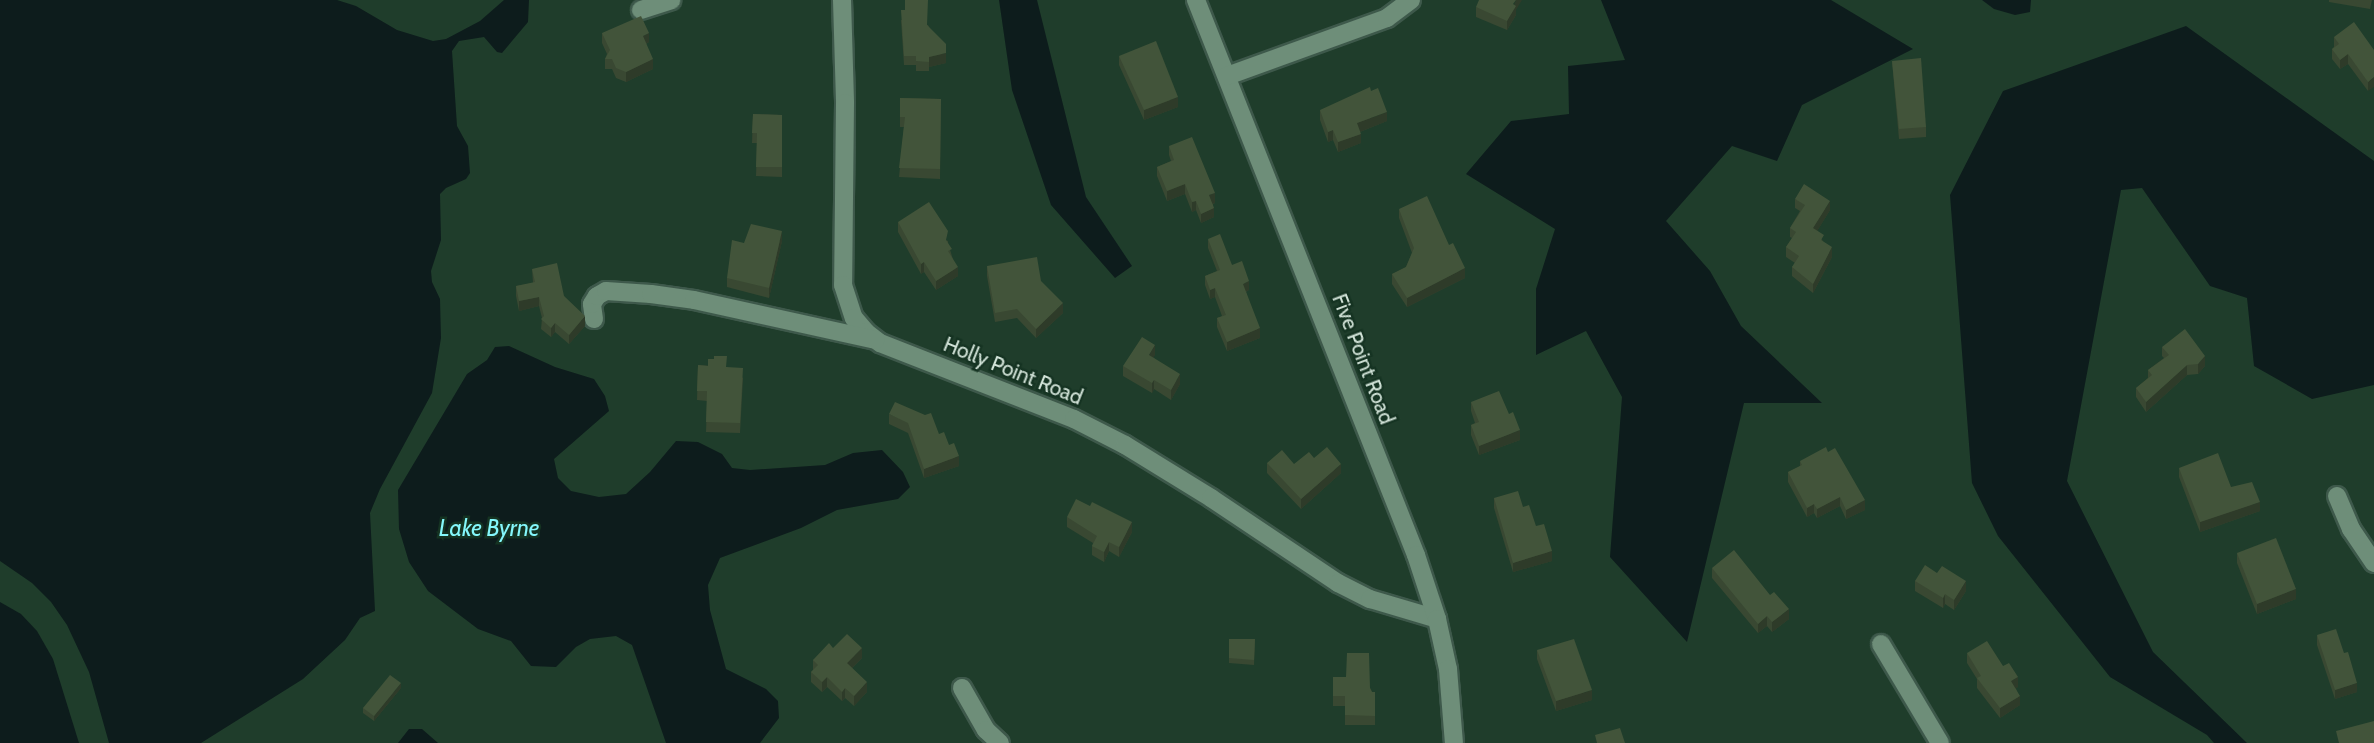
<!DOCTYPE html>
<style>
body{margin:0}
#map{position:relative;width:2374px;height:743px;overflow:hidden;background:#1f3d2b;font-family:Cabin,sans-serif}
div>[style]{position:absolute}
[style*='--x']{left:calc(var(--x)*1px);top:calc(var(--y)*1px);width:calc(var(--w)*1px);rotate:calc(var(--a)*1deg)}
.water>*{inset:0;background:#0d1c1c}
.roads{filter:drop-shadow(2px 0 #3e594b) drop-shadow(-2px 0 #3e594b) drop-shadow(0 2px #3e594b) drop-shadow(0 -2px #3e594b)}
.minor>*{height:18px;margin:-9px;padding:0 9px;transform-origin:9px;border-radius:9px;background:#6e8e79}
.wall>*{inset:0;background:#394832}
.shaded-wall>*{inset:0;background:#2e3b29}
.building>*{inset:0;background:#42543a}
span{translate:-50% -50%;white-space:nowrap;text-align:center;line-height:1.15;-webkit-text-stroke:5px #153322;paint-order:stroke}
.street-label{font-size:21px;color:#d2e3d8}
.water-label{font-size:23px;color:#84f7fb;font-style:italic}
</style>
<div id="map">
<div class="water">
<div style="clip-path:polygon(0 0,337px 0,356px 6px,397px 30px,433px 41px,446px 39px,480px 21px,504px 0,529px 0,528px 22px,502px 53px,497px 52px,484px 37px,459px 41px,452px 51px,457px 126px,468px 146px,470px 173px,466px 179px,446px 188px,440px 194px,441px 240px,431px 271px,432px 282px,440px 299px,441px 338px,432px 393px,380px 489px,370px 513px,375px 611px,360px 618px,345px 640px,303px 679px,201px 743px,109px 743px,89px 672px,67px 625px,51px 602px,32px 583px,0 561px)"></div>
<div style="clip-path:polygon(999px 0,1037px 0,1086px 197px,1132px 266px,1115px 278px,1051px 205px,1012px 90px)"></div>
<div style="clip-path:polygon(1601px 0,1831px 0,1913px 49px,1802px 105px,1777px 161px,1732px 146px,1666px 221px,1710px 271px,1741px 326px,1822px 403px,1744px 403px,1687px 642px,1610px 557px,1622px 397px,1586px 331px,1536px 355px,1536px 289px,1555px 229px,1466px 174px,1511px 121px,1569px 114px,1568px 66px,1625px 60px)"></div>
<div style="clip-path:polygon(1982px 0,2031px 0,2030px 12px,2015px 15px,1994px 9px)"></div>
<div style="clip-path:polygon(2186px 26px,2374px 161px,2374px 385px,2312px 399px,2254px 366px,2247px 298px,2210px 286px,2142px 188px,2121px 190px,2067px 481px,2153px 652px,2247px 743px,2214px 743px,2207px 735px,2110px 677px,1998px 536px,1972px 483px,1950px 195px,2003px 91px)"></div>
<div style="clip-path:polygon(509px 346px,555px 367px,594px 379px,605px 396px,609px 411px,554px 459px,558px 478px,571px 491px,599px 497px,626px 494px,650px 472px,676px 441px,698px 442px,722px 454px,732px 468px,750px 470px,825px 465px,853px 453px,882px 450px,903px 472px,910px 487px,898px 499px,837px 510px,801px 528px,720px 558px,708px 585px,710px 610px,726px 669px,766px 689px,778px 701px,779px 718px,760px 743px,666px 743px,632px 645px,616px 636px,590px 639px,576px 647px,556px 667px,531px 666px,511px 641px,478px 629px,428px 591px,409px 562px,399px 529px,398px 490px,467px 374px,487px 360px,495px 347px)"></div>
<div style="clip-path:polygon(0 602px,21px 614px,37px 631px,53px 659px,79px 743px,0 743px)"></div>
<div style="clip-path:polygon(409px 729px,422px 729px,438px 743px,398px 743px)"></div>
</div>
<div class="roads">
<div class="minor">
<div style="--x:842;--y:0;--w:103;--a:88.3"></div>
<div style="--x:845;--y:103;--w:182;--a:90.6"></div>
<div style="--x:843;--y:285;--w:35;--a:72"></div>
<div style="--x:854;--y:318;--w:18;--a:49"></div>
<div style="--x:866;--y:332;--w:18;--a:38"></div>
<div style="--x:880;--y:343;--w:208;--a:21.4"></div>
<div style="--x:1074;--y:419;--w:57;--a:27"></div>
<div style="--x:1125;--y:445;--w:101;--a:31.6"></div>
<div style="--x:1211;--y:498;--w:153;--a:33.8"></div>
<div style="--x:1338;--y:583;--w:36;--a:27"></div>
<div style="--x:1370;--y:599;--w:70;--a:16.6"></div>
<div style="--x:1196;--y:0;--w:597;--a:68.38"></div>
<div style="--x:1416;--y:555;--w:67;--a:71.8"></div>
<div style="--x:1437;--y:619;--w:51;--a:77.6"></div>
<div style="--x:1448;--y:669;--w:74;--a:85.4"></div>
<div style="--x:641;--y:10;--w:32;--a:-18"></div>
<div style="--x:1227;--y:76;--w:170;--a:-19.9"></div>
<div style="--x:1387;--y:18;--w:30;--a:-37"></div>
<div style="--x:594;--y:319;--w:15;--a:-98"></div>
<div style="--x:592;--y:304;--w:9;--a:-58"></div>
<div style="--x:597;--y:296;--w:10;--a:-29"></div>
<div style="--x:606;--y:291;--w:45;--a:3.8"></div>
<div style="--x:651;--y:294;--w:43;--a:7.9"></div>
<div style="--x:694;--y:300;--w:186;--a:12.4"></div>
<div style="--x:2337;--y:496;--w:36;--a:67"></div>
<div style="--x:2351;--y:529;--w:41;--a:55.9"></div>
<div style="--x:1881;--y:644;--w:115;--a:59.2"></div>
<div style="--x:962;--y:688;--w:48;--a:60.3"></div>
<div style="--x:986;--y:730;--w:19;--a:43"></div>
</div>
</div>
<div class="wall">
<div style="clip-path:polygon(2329px 0,2372px 0,2370px 9px,2329px 2px)"></div>
<div style="clip-path:polygon(1476px 7px,1516px 10px,1516px 15px,1507px 30px,1476px 17px)"></div>
<div style="clip-path:polygon(901px 20px,928px 25px,946px 63px,929px 67px,929px 71px,916px 71px,916px 65px,904px 65px)"></div>
<div style="clip-path:polygon(602px 33px,649px 42px,646px 44px,653px 69px,626px 82px,616px 78px,612px 69px,605px 69px,605px 59px,607px 54px,602px 43px)"></div>
<div style="clip-path:polygon(2334px 37px,2374px 50px,2368px 91px,2348px 64px,2340px 69px,2332px 59px,2332px 49px,2334px 47px)"></div>
<div style="clip-path:polygon(1119px 56px,1178px 107px,1144px 120px,1119px 65px)"></div>
<div style="clip-path:polygon(1892px 61px,1926px 127px,1926px 137px,1899px 139px)"></div>
<div style="clip-path:polygon(900px 98px,941px 99px,940px 179px,899px 177px,904px 127px,900px 127px)"></div>
<div style="clip-path:polygon(1320px 110px,1387px 121px,1360px 132px,1361px 143px,1338px 152px,1333px 140px,1328px 142px,1320px 120px)"></div>
<div style="clip-path:polygon(753px 114px,782px 115px,782px 177px,756px 176px,757px 143px,752px 143px)"></div>
<div style="clip-path:polygon(1169px 146px,1215px 203px,1213px 204px,1214px 217px,1201px 223px,1196px 210px,1192px 212px,1185px 194px,1167px 201px,1157px 176px,1157px 167px,1171px 161px,1169px 155px)"></div>
<div style="clip-path:polygon(1795px 199px,1830px 210px,1817px 231px,1832px 257px,1813px 293px,1792px 276px,1792px 267px,1795px 263px,1786px 257px,1786px 247px,1792px 238px,1790px 237px,1790px 228px,1800px 211px,1795px 208px)"></div>
<div style="clip-path:polygon(1399px 209px,1465px 278px,1407px 307px,1392px 284px,1392px 274px,1406px 267px,1412px 253px,1399px 218px)"></div>
<div style="clip-path:polygon(898px 222px,948px 241px,948px 243px,958px 276px,936px 290px,924px 272px,921px 274px,898px 232px)"></div>
<div style="clip-path:polygon(1208px 239px,1232px 265px,1249px 290px,1246px 292px,1260px 338px,1227px 351px,1217px 327px,1217px 318px,1222px 316px,1215px 297px,1210px 299px,1205px 285px,1205px 276px,1217px 271px,1208px 248px)"></div>
<div style="clip-path:polygon(782px 241px,769px 298px,727px 287px,727px 278px,744px 243px)"></div>
<div style="clip-path:polygon(987px 266px,1063px 313px,1036px 338px,1017px 318px,995px 322px,987px 276px)"></div>
<div style="clip-path:polygon(532px 269px,564px 296px,585px 326px,569px 344px,555px 332px,551px 337px,541px 329px,542px 318px,539px 306px,519px 311px,516px 296px,516px 286px,533px 283px)"></div>
<div style="clip-path:polygon(2162px 347px,2205px 366px,2198px 374px,2187px 375px,2146px 412px,2136px 397px,2136px 388px,2148px 378px,2148px 370px,2164px 358px,2162px 356px)"></div>
<div style="clip-path:polygon(1155px 355px,1153px 357px,1180px 384px,1171px 400px,1154px 389px,1152px 393px,1123px 376px,1123px 366px)"></div>
<div style="clip-path:polygon(698px 365px,727px 367px,743px 378px,740px 433px,706px 432px,707px 401px,697px 400px)"></div>
<div style="clip-path:polygon(1471px 402px,1520px 440px,1479px 455px,1471px 435px,1471px 425px,1475px 423px,1471px 411px)"></div>
<div style="clip-path:polygon(889px 414px,939px 434px,949px 445px,959px 466px,924px 478px,908px 433px,889px 424px)"></div>
<div style="clip-path:polygon(1314px 458px,1341px 473px,1301px 509px,1267px 473px,1267px 463px,1294px 464px)"></div>
<div style="clip-path:polygon(1800px 461px,1865px 510px,1846px 519px,1840px 506px,1817px 518px,1814px 513px,1807px 517px,1788px 482px,1788px 472px,1800px 466px)"></div>
<div style="clip-path:polygon(2179px 468px,2231px 487px,2260px 511px,2200px 532px,2179px 477px)"></div>
<div style="clip-path:polygon(1494px 498px,1523px 507px,1552px 561px,1513px 572px,1494px 508px)"></div>
<div style="clip-path:polygon(1067px 517px,1132px 532px,1119px 557px,1109px 551px,1104px 562px,1092px 555px,1092px 546px,1093px 543px,1067px 527px)"></div>
<div style="clip-path:polygon(2237px 553px,2296px 599px,2257px 614px,2237px 563px)"></div>
<div style="clip-path:polygon(1712px 568px,1789px 619px,1772px 632px,1767px 626px,1758px 633px,1712px 578px)"></div>
<div style="clip-path:polygon(1937px 573px,1966px 591px,1954px 610px,1945px 604px,1943px 608px,1915px 591px,1915px 581px)"></div>
<div style="clip-path:polygon(2317px 635px,2357px 692px,2335px 699px,2317px 645px)"></div>
<div style="clip-path:polygon(1229px 639px,1255px 639px,1254px 665px,1229px 663px)"></div>
<div style="clip-path:polygon(833px 648px,862px 658px,852px 668px,867px 692px,854px 706px,845px 698px,842px 701px,827px 687px,822px 692px,811px 682px,811px 672px,813px 670px,813px 660px)"></div>
<div style="clip-path:polygon(1537px 650px,1592px 700px,1556px 711px,1537px 659px)"></div>
<div style="clip-path:polygon(1967px 653px,2003px 666px,2018px 687px,2016px 688px,2020px 705px,2000px 718px,1977px 688px,1977px 679px,1967px 663px)"></div>
<div style="clip-path:polygon(1333px 677px,1370px 688px,1372px 692px,1375px 692px,1375px 725px,1345px 725px,1345px 706px,1333px 706px)"></div>
<div style="clip-path:polygon(401px 688px,374px 721px,363px 713px,363px 708px)"></div>
</div>
<div class="shaded-wall">
<div style="clip-path:polygon(1516px 0,1522px 0,1516px 10px,1516px 15px,1507px 30px,1507px 21px)"></div>
<div style="clip-path:polygon(649px 33px,649px 42px,643px 45px,643px 36px)"></div>
<div style="clip-path:polygon(946px 53px,946px 63px,929px 67px,929px 57px)"></div>
<div style="clip-path:polygon(2348px 54px,2348px 64px,2340px 69px,2340px 60px)"></div>
<div style="clip-path:polygon(653px 59px,653px 69px,626px 82px,626px 72px)"></div>
<div style="clip-path:polygon(2374px 77px,2374px 87px,2368px 91px,2368px 82px)"></div>
<div style="clip-path:polygon(1178px 97px,1178px 107px,1144px 120px,1144px 110px)"></div>
<div style="clip-path:polygon(1387px 112px,1387px 121px,1357px 133px,1357px 123px)"></div>
<div style="clip-path:polygon(1333px 130px,1333px 140px,1328px 142px,1328px 132px)"></div>
<div style="clip-path:polygon(1361px 134px,1361px 143px,1338px 152px,1338px 142px)"></div>
<div style="clip-path:polygon(1185px 184px,1185px 194px,1167px 201px,1167px 191px)"></div>
<div style="clip-path:polygon(1215px 193px,1215px 203px,1209px 205px,1209px 195px)"></div>
<div style="clip-path:polygon(1196px 201px,1196px 210px,1192px 212px,1192px 202px)"></div>
<div style="clip-path:polygon(1830px 201px,1830px 210px,1813px 238px,1813px 228px)"></div>
<div style="clip-path:polygon(1214px 208px,1214px 217px,1201px 223px,1201px 214px)"></div>
<div style="clip-path:polygon(782px 231px,782px 241px,769px 298px,769px 288px)"></div>
<div style="clip-path:polygon(1832px 247px,1832px 257px,1813px 293px,1813px 284px)"></div>
<div style="clip-path:polygon(924px 262px,924px 272px,921px 274px,921px 264px)"></div>
<div style="clip-path:polygon(958px 267px,958px 276px,936px 290px,936px 281px)"></div>
<div style="clip-path:polygon(1465px 268px,1465px 278px,1407px 307px,1407px 298px)"></div>
<div style="clip-path:polygon(1249px 281px,1249px 290px,1243px 293px,1243px 284px)"></div>
<div style="clip-path:polygon(1215px 288px,1215px 297px,1210px 299px,1210px 290px)"></div>
<div style="clip-path:polygon(539px 297px,539px 306px,519px 311px,519px 301px)"></div>
<div style="clip-path:polygon(1063px 303px,1063px 313px,1036px 338px,1036px 329px)"></div>
<div style="clip-path:polygon(585px 316px,585px 326px,569px 344px,569px 335px)"></div>
<div style="clip-path:polygon(555px 323px,555px 332px,551px 337px,551px 328px)"></div>
<div style="clip-path:polygon(1260px 328px,1260px 338px,1227px 351px,1227px 342px)"></div>
<div style="clip-path:polygon(1155px 345px,1155px 355px,1149px 364px,1149px 355px)"></div>
<div style="clip-path:polygon(2205px 356px,2205px 366px,2198px 374px,2198px 364px)"></div>
<div style="clip-path:polygon(2187px 365px,2187px 375px,2146px 412px,2146px 402px)"></div>
<div style="clip-path:polygon(1180px 374px,1180px 384px,1171px 400px,1171px 390px)"></div>
<div style="clip-path:polygon(1154px 380px,1154px 389px,1152px 393px,1152px 383px)"></div>
<div style="clip-path:polygon(1520px 430px,1520px 440px,1479px 455px,1479px 446px)"></div>
<div style="clip-path:polygon(959px 456px,959px 466px,924px 478px,924px 469px)"></div>
<div style="clip-path:polygon(1341px 464px,1341px 473px,1301px 509px,1301px 499px)"></div>
<div style="clip-path:polygon(1840px 497px,1840px 506px,1817px 518px,1817px 509px)"></div>
<div style="clip-path:polygon(1865px 500px,1865px 510px,1846px 519px,1846px 510px)"></div>
<div style="clip-path:polygon(2260px 502px,2260px 511px,2200px 532px,2200px 522px)"></div>
<div style="clip-path:polygon(1814px 504px,1814px 513px,1807px 517px,1807px 508px)"></div>
<div style="clip-path:polygon(1132px 522px,1132px 532px,1119px 557px,1119px 547px)"></div>
<div style="clip-path:polygon(1109px 542px,1109px 551px,1104px 562px,1104px 552px)"></div>
<div style="clip-path:polygon(1552px 551px,1552px 561px,1513px 572px,1513px 563px)"></div>
<div style="clip-path:polygon(1966px 581px,1966px 591px,1954px 610px,1954px 600px)"></div>
<div style="clip-path:polygon(2296px 589px,2296px 599px,2257px 614px,2257px 604px)"></div>
<div style="clip-path:polygon(1945px 594px,1945px 604px,1943px 608px,1943px 598px)"></div>
<div style="clip-path:polygon(1789px 609px,1789px 619px,1772px 632px,1772px 622px)"></div>
<div style="clip-path:polygon(1767px 616px,1767px 626px,1758px 633px,1758px 624px)"></div>
<div style="clip-path:polygon(862px 648px,862px 658px,847px 673px,847px 663px)"></div>
<div style="clip-path:polygon(827px 677px,827px 687px,822px 692px,822px 682px)"></div>
<div style="clip-path:polygon(2018px 677px,2018px 687px,2011px 691px,2011px 681px)"></div>
<div style="clip-path:polygon(867px 682px,867px 692px,854px 706px,854px 696px)"></div>
<div style="clip-path:polygon(401px 683px,401px 688px,374px 721px,374px 716px)"></div>
<div style="clip-path:polygon(2357px 683px,2357px 692px,2335px 699px,2335px 690px)"></div>
<div style="clip-path:polygon(845px 688px,845px 698px,842px 701px,842px 692px)"></div>
<div style="clip-path:polygon(1592px 690px,1592px 700px,1556px 711px,1556px 701px)"></div>
<div style="clip-path:polygon(2020px 696px,2020px 705px,2000px 718px,2000px 708px)"></div>
</div>
<div class="building">
<div style="clip-path:polygon(905px 0,928px 0,927px 25px,946px 44px,946px 53px,929px 57px,929px 62px,916px 61px,916px 56px,904px 56px,901px 10px,905px 10px)"></div>
<div style="clip-path:polygon(1479px 0,1516px 0,1513px 4px,1516px 6px,1507px 21px,1476px 7px)"></div>
<div style="clip-path:polygon(641px 16px,649px 33px,643px 36px,653px 59px,626px 72px,616px 68px,612px 59px,605px 59px,610px 50px,602px 33px)"></div>
<div style="clip-path:polygon(2354px 22px,2374px 50px,2374px 77px,2368px 82px,2348px 54px,2340px 60px,2332px 49px,2339px 44px,2334px 37px)"></div>
<div style="clip-path:polygon(1156px 41px,1178px 97px,1144px 110px,1119px 56px)"></div>
<div style="clip-path:polygon(1921px 58px,1926px 127px,1899px 129px,1892px 61px)"></div>
<div style="clip-path:polygon(1370px 87px,1371px 91px,1378px 88px,1387px 112px,1357px 123px,1361px 134px,1338px 142px,1333px 130px,1328px 132px,1320px 110px)"></div>
<div style="clip-path:polygon(900px 98px,941px 99px,940px 169px,899px 168px,905px 117px,900px 117px)"></div>
<div style="clip-path:polygon(753px 114px,782px 115px,782px 167px,756px 167px,757px 133px,752px 133px)"></div>
<div style="clip-path:polygon(1192px 137px,1215px 193px,1209px 195px,1214px 208px,1201px 214px,1196px 201px,1192px 202px,1185px 184px,1167px 191px,1157px 167px,1174px 160px,1169px 146px)"></div>
<div style="clip-path:polygon(1804px 184px,1830px 201px,1813px 228px,1824px 235px,1821px 240px,1832px 247px,1813px 284px,1792px 267px,1799px 256px,1786px 247px,1796px 232px,1790px 228px,1805px 205px,1795px 199px)"></div>
<div style="clip-path:polygon(1427px 196px,1449px 245px,1453px 243px,1465px 268px,1407px 298px,1392px 274px,1406px 267px,1414px 248px,1399px 209px)"></div>
<div style="clip-path:polygon(929px 202px,948px 231px,946px 240px,952px 249px,948px 251px,958px 267px,936px 281px,924px 262px,921px 264px,898px 222px)"></div>
<div style="clip-path:polygon(751px 224px,782px 231px,769px 288px,727px 278px,732px 240px,744px 243px)"></div>
<div style="clip-path:polygon(1220px 234px,1232px 265px,1242px 261px,1249px 281px,1243px 284px,1260px 328px,1227px 342px,1217px 318px,1226px 315px,1215px 288px,1210px 290px,1205px 276px,1220px 270px,1208px 239px)"></div>
<div style="clip-path:polygon(1037px 257px,1041px 281px,1063px 303px,1036px 329px,1017px 309px,995px 313px,987px 266px)"></div>
<div style="clip-path:polygon(557px 263px,564px 296px,585px 316px,569px 335px,555px 323px,551px 328px,541px 319px,544px 316px,539px 297px,519px 301px,516px 286px,535px 282px,532px 269px)"></div>
<div style="clip-path:polygon(2185px 329px,2205px 356px,2198px 364px,2187px 365px,2146px 402px,2136px 388px,2152px 375px,2148px 370px,2169px 355px,2162px 347px)"></div>
<div style="clip-path:polygon(1142px 337px,1155px 345px,1149px 355px,1180px 374px,1171px 390px,1154px 380px,1152px 383px,1123px 366px)"></div>
<div style="clip-path:polygon(714px 356px,727px 356px,726px 367px,743px 368px,740px 423px,706px 422px,707px 391px,697px 391px,698px 365px,708px 366px,708px 359px,714px 359px)"></div>
<div style="clip-path:polygon(1499px 391px,1509px 414px,1513px 412px,1520px 430px,1479px 446px,1471px 425px,1479px 422px,1471px 402px)"></div>
<div style="clip-path:polygon(895px 402px,925px 415px,931px 413px,939px 434px,944px 432px,949px 445px,954px 443px,959px 456px,924px 469px,908px 423px,889px 414px)"></div>
<div style="clip-path:polygon(1327px 447px,1341px 464px,1301px 499px,1267px 463px,1282px 450px,1294px 464px,1309px 452px,1314px 458px)"></div>
<div style="clip-path:polygon(1826px 447px,1828px 452px,1835px 448px,1865px 500px,1846px 510px,1840px 497px,1817px 509px,1814px 504px,1807px 508px,1788px 472px,1802px 465px,1800px 461px)"></div>
<div style="clip-path:polygon(2218px 453px,2231px 487px,2252px 482px,2260px 502px,2200px 522px,2179px 468px)"></div>
<div style="clip-path:polygon(1518px 491px,1523px 507px,1529px 505px,1536px 526px,1544px 524px,1552px 551px,1513px 563px,1494px 498px)"></div>
<div style="clip-path:polygon(1076px 499px,1090px 506px,1092px 502px,1132px 522px,1119px 547px,1109px 542px,1104px 552px,1092px 546px,1097px 536px,1067px 517px)"></div>
<div style="clip-path:polygon(2276px 538px,2296px 589px,2257px 604px,2237px 553px)"></div>
<div style="clip-path:polygon(1734px 550px,1770px 595px,1774px 592px,1789px 609px,1772px 622px,1767px 616px,1758px 624px,1712px 568px)"></div>
<div style="clip-path:polygon(1925px 565px,1937px 573px,1942px 566px,1966px 581px,1954px 600px,1945px 594px,1943px 598px,1915px 581px)"></div>
<div style="clip-path:polygon(2336px 629px,2344px 653px,2348px 652px,2357px 683px,2335px 690px,2317px 635px)"></div>
<div style="clip-path:polygon(847px 634px,862px 648px,847px 663px,867px 682px,854px 696px,845px 688px,842px 692px,827px 677px,822px 682px,811px 672px,818px 665px,813px 660px,829px 643px,833px 648px)"></div>
<div style="clip-path:polygon(1229px 639px,1255px 639px,1254px 660px,1229px 658px)"></div>
<div style="clip-path:polygon(1574px 639px,1592px 690px,1556px 701px,1537px 650px)"></div>
<div style="clip-path:polygon(1987px 641px,2003px 666px,2009px 663px,2018px 677px,2011px 681px,2020px 696px,2000px 708px,1977px 678px,1981px 676px,1967px 653px)"></div>
<div style="clip-path:polygon(1347px 653px,1369px 653px,1370px 688px,1372px 692px,1375px 692px,1375px 716px,1345px 715px,1345px 696px,1333px 696px,1333px 677px,1346px 677px)"></div>
<div style="clip-path:polygon(390px 675px,401px 683px,374px 716px,363px 708px)"></div>
<div style="clip-path:polygon(2374px 721px,2374px 743px,2339px 743px,2336px 731px)"></div>
<div style="clip-path:polygon(1620px 728px,1625px 743px,1597px 743px,1595px 735px)"></div>
</div>
<div class="street-label">
<span style="left:1363px;top:359px;rotate:69deg">Five Point Road</span>
<span style="left:1013px;top:371px;rotate:22deg">Holly Point Road</span>
</div>
<div class="water-label">
<span style="left:489px;top:528px">Lake Byrne</span>
</div>
</div>
